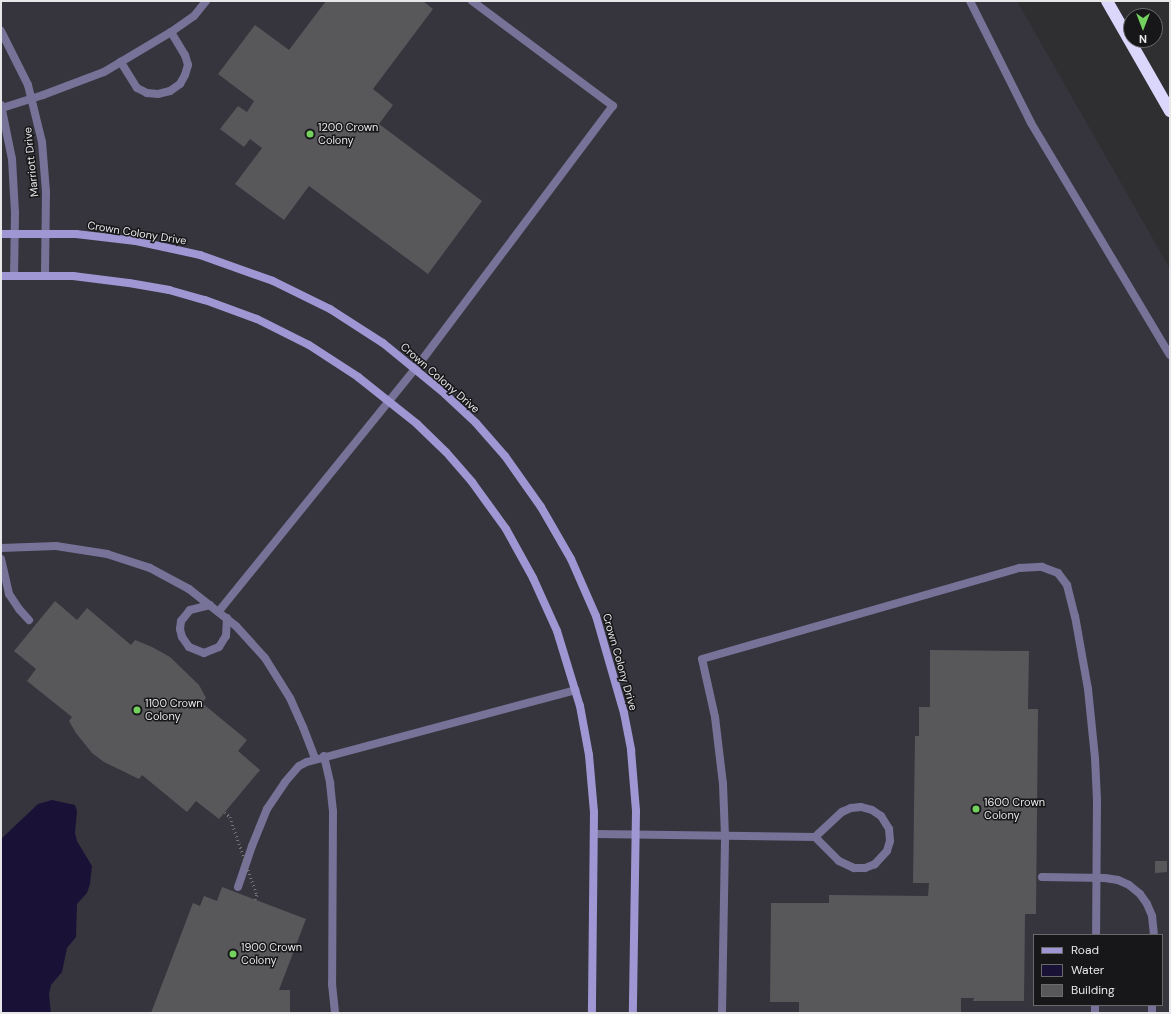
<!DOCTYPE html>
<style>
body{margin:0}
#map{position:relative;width:1171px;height:1014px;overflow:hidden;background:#2f2f32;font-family:"DM Sans",sans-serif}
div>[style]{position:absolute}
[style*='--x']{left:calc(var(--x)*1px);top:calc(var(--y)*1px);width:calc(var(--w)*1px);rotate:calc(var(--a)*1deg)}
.built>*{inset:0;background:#36353e}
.water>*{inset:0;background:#1a1236}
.building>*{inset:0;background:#58585b}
.lane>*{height:8px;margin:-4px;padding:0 4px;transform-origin:4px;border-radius:4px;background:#777298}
.street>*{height:8px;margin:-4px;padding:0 4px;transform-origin:4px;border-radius:4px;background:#777298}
.secondary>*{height:8px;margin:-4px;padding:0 4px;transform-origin:4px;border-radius:4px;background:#9f97d3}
.highway>*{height:12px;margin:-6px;padding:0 6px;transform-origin:6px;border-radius:6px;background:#dbd7fc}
.path-bridge>*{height:2.5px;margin-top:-1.25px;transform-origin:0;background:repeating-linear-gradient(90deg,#757578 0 1px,transparent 0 4px)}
.dots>*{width:11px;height:11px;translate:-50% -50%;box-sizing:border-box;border:2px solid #171719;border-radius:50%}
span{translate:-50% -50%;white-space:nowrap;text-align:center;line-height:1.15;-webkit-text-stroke:3px #171719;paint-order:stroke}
.poi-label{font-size:11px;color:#e7e7e9}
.left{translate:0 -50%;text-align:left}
.street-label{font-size:11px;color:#e7e7e9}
.frame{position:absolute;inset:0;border:2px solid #e7e7e9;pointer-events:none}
.legend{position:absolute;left:1033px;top:934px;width:130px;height:72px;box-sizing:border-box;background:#171719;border:1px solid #6a6a6c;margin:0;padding:5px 7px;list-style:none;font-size:12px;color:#e7e7e9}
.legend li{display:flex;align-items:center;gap:8px;height:20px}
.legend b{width:20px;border:1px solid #6a6a6c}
.north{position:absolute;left:1123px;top:8px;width:40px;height:40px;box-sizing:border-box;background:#171719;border:1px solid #6a6a6c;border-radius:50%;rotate:180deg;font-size:11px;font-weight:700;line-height:16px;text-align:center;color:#e7e7e9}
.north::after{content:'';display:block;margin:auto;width:14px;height:18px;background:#73d25d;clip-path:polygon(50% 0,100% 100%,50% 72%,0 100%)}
</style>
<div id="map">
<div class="built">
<div style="clip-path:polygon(evenodd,1px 1px,1017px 1px,1170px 269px,1170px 1013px,1px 1013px,1px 1px,1034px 935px,1162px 935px,1162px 1005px,1034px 1005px,1034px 935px)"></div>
</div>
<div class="water">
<div style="clip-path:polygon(52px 800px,75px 805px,77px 811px,75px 833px,77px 841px,92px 866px,90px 884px,87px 893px,77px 904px,76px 937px,67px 948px,62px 972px,51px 985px,49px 994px,51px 1013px,1px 1013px,1px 839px,38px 804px)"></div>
</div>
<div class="building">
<div style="clip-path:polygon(326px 1px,423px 1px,433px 9px,373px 89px,393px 105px,379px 124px,482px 201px,428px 274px,309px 186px,284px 220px,235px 184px,262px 148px,250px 139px,244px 147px,220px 129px,238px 106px,247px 112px,254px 101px,218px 74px,255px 25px,289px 50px)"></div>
<div style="clip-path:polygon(55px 601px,77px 620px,87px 608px,131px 645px,135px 640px,152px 647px,170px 657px,199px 685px,206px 698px,202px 703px,247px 740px,238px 751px,260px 770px,219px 819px,196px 801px,187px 812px,142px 775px,139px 779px,104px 762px,92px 753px,76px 733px,69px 721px,72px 717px,27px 681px,36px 669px,14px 651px)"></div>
<div style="clip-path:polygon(930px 650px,1029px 651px,1028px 709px,1038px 709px,1036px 914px,1025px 914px,1024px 1001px,973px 1001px,974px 998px,961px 998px,961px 1013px,799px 1013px,799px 1002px,770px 1002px,771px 903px,829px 903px,829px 895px,928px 896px,929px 883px,913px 883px,915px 736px,919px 736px,919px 707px,930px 707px)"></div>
<div style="clip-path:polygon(1155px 861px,1167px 861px,1167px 872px,1155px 873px)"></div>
<div style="clip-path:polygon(222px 887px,306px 919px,279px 990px,290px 990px,290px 1013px,151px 1013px,193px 903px,200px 906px,204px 896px,217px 901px)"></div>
</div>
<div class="lane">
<div style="--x:970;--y:1;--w:136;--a:63.4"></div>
<div style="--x:1031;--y:123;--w:270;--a:59.1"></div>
<div style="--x:171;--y:32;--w:28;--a:-35"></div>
<div style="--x:194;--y:16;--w:19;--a:-51"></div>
<div style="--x:2;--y:108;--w:43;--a:-17.6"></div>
<div style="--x:43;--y:95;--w:65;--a:-20.7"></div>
<div style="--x:104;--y:72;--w:78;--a:-30.8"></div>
<div style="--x:171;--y:32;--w:27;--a:59"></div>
<div style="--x:185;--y:55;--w:10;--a:73"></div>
<div style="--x:188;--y:65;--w:10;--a:107"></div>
<div style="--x:185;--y:75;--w:10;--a:119"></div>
<div style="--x:180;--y:84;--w:12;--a:145"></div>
<div style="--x:170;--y:91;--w:12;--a:166"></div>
<div style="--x:158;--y:94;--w:11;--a:-175"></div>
<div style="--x:147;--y:93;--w:11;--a:-153"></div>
<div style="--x:137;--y:88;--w:31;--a:-122"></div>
<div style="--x:1;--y:548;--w:55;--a:-2.1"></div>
<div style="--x:56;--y:546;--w:52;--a:8.9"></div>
<div style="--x:107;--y:554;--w:45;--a:18"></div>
<div style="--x:150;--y:568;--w:44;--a:28.3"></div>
<div style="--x:189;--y:589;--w:60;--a:38.2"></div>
<div style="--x:236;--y:626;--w:43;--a:47.8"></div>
<div style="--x:265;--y:658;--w:47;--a:58"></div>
<div style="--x:290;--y:698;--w:32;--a:66"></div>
<div style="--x:303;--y:727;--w:33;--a:69"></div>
<div style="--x:1;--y:559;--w:36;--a:77"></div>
<div style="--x:9;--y:594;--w:18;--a:56"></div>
<div style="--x:19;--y:609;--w:15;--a:48"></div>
<div style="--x:210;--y:605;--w:21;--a:166"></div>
<div style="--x:190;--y:610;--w:14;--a:129"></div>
<div style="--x:181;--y:621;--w:8;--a:97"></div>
<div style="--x:180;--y:629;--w:8;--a:76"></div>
<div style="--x:182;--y:637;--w:12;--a:55"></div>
<div style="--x:189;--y:647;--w:16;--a:22"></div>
<div style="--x:204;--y:653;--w:16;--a:-22"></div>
<div style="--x:219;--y:647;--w:13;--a:-58"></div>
<div style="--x:226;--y:636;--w:18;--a:-87"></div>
<div style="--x:219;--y:611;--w:313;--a:-51"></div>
<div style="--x:416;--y:368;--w:328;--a:-53.1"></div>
<div style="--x:613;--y:106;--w:176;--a:-143.3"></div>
<div style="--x:324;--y:756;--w:28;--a:77"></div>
<div style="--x:330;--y:783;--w:28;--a:84"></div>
<div style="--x:333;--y:811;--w:173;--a:90.3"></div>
<div style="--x:332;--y:984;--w:29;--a:84"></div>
<div style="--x:861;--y:807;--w:11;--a:15"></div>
<div style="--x:872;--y:810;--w:11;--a:34"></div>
<div style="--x:881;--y:816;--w:15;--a:58"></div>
<div style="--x:889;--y:829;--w:12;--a:85"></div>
<div style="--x:890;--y:841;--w:10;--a:107"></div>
<div style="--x:887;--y:851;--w:18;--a:133"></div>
<div style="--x:875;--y:864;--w:11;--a:158"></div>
<div style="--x:865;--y:868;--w:11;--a:180"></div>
<div style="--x:854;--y:868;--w:17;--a:-155"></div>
<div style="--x:839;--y:861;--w:34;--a:-135"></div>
<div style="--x:815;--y:837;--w:37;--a:-43"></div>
<div style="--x:842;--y:812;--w:10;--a:-24"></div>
<div style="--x:851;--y:808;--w:10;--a:-6"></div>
<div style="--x:595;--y:834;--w:220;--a:0.8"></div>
<div style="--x:1042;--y:877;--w:63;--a:0.9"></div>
<div style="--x:1105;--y:878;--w:13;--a:9"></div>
<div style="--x:1118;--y:880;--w:12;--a:24"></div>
<div style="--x:1129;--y:885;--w:14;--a:39"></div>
<div style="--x:1140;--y:894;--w:12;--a:55"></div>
<div style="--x:1147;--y:904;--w:13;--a:67"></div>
<div style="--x:1152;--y:916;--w:19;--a:84"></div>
<div style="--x:238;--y:887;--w:43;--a:-71.1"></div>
<div style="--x:252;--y:846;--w:40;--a:-68"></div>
<div style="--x:267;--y:809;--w:32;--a:-56"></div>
<div style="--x:285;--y:782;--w:21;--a:-49"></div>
<div style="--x:299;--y:766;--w:9;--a:-27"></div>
<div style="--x:307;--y:762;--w:278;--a:-15"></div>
<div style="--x:722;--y:1013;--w:177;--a:-89"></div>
<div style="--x:725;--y:836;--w:52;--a:-92.2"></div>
<div style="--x:723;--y:784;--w:67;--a:-96.8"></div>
<div style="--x:715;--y:717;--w:59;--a:-102.6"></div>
<div style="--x:702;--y:659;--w:331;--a:-16"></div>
<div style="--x:1020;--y:568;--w:22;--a:-3"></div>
<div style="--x:1042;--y:567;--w:17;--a:21"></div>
<div style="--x:1058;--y:573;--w:15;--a:53"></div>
<div style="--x:1067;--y:585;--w:32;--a:76"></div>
<div style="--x:1075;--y:616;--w:74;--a:79.9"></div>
<div style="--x:1088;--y:689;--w:69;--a:84.2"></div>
<div style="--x:1095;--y:758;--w:43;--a:87.3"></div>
<div style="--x:1097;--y:801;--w:134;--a:90.4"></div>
<div style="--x:1095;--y:1013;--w:8;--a:-90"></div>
<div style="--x:1152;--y:1013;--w:8;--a:-90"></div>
</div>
<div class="street">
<div style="--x:1;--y:31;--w:60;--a:63.4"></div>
<div style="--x:28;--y:85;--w:59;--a:76.2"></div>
<div style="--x:42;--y:142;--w:50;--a:85.4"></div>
<div style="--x:46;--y:192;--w:83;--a:90.7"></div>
<div style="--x:1;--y:105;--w:55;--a:78.5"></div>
<div style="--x:12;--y:159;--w:54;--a:86.8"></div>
<div style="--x:15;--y:213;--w:62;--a:90.9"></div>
</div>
<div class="secondary">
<div style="--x:1;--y:234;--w:75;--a:0"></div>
<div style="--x:76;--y:234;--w:60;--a:6.7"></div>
<div style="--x:136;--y:241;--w:66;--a:12.3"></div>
<div style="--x:200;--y:255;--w:77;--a:19.6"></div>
<div style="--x:273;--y:281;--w:64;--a:26.2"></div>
<div style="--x:330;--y:309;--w:63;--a:32.7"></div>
<div style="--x:383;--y:343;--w:80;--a:39.4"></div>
<div style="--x:445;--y:394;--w:42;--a:43.1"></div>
<div style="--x:476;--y:423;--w:44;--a:48.7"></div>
<div style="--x:505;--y:456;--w:62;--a:54.8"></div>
<div style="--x:541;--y:507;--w:60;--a:60"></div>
<div style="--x:571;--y:559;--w:62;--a:66.3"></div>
<div style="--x:596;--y:616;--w:101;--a:73.9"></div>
<div style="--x:624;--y:713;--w:38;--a:79"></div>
<div style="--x:631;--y:750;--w:61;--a:85.3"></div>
<div style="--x:636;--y:811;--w:202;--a:90.9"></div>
<div style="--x:1;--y:276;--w:72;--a:0"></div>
<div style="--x:73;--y:276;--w:56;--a:7.1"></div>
<div style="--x:129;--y:283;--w:41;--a:9.9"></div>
<div style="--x:169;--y:290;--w:37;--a:16"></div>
<div style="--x:205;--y:300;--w:55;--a:20.1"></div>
<div style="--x:257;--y:319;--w:58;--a:26.6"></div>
<div style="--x:309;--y:345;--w:59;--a:33.1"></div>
<div style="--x:358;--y:377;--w:75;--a:38.5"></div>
<div style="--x:417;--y:424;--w:40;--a:44"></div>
<div style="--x:446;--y:452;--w:40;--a:49"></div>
<div style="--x:472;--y:482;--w:58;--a:54.1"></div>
<div style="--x:506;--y:529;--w:56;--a:61.1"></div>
<div style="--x:533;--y:578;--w:58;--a:65.6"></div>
<div style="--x:557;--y:631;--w:78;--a:73"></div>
<div style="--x:580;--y:706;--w:50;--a:79.6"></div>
<div style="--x:589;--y:755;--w:57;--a:85"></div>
<div style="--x:594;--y:812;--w:201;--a:90.6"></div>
</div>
<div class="highway">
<div style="--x:1107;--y:1;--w:127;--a:60.2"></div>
</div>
<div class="path-bridge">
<div style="--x:225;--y:812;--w:7;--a:45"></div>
<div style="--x:230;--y:817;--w:83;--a:70.9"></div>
<div style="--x:257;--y:895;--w:5;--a:112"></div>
</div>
<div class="dots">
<div style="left:310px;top:134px;background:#73d25d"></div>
<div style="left:137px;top:710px;background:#73d25d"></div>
<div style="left:976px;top:809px;background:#73d25d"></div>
<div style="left:233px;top:954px;background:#73d25d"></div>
</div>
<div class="poi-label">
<span class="left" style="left:318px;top:134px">1200 Crown<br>Colony</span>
<span class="left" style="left:145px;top:710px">1100 Crown<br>Colony</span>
<span class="left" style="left:984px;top:809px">1600 Crown<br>Colony</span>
<span class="left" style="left:241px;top:954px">1900 Crown<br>Colony</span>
</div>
<div class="street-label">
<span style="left:31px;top:162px;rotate:-96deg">Marriott Drive</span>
<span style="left:137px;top:233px;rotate:9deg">Crown Colony Drive</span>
<span style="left:440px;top:378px;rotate:41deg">Crown Colony Drive</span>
<span style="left:620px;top:662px;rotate:74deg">Crown Colony Drive</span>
</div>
<div class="frame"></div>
<ul class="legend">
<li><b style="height:5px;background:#9f97d3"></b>Road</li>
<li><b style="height:11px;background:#1a1236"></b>Water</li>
<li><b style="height:11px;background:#58585b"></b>Building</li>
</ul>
<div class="north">N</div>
</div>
